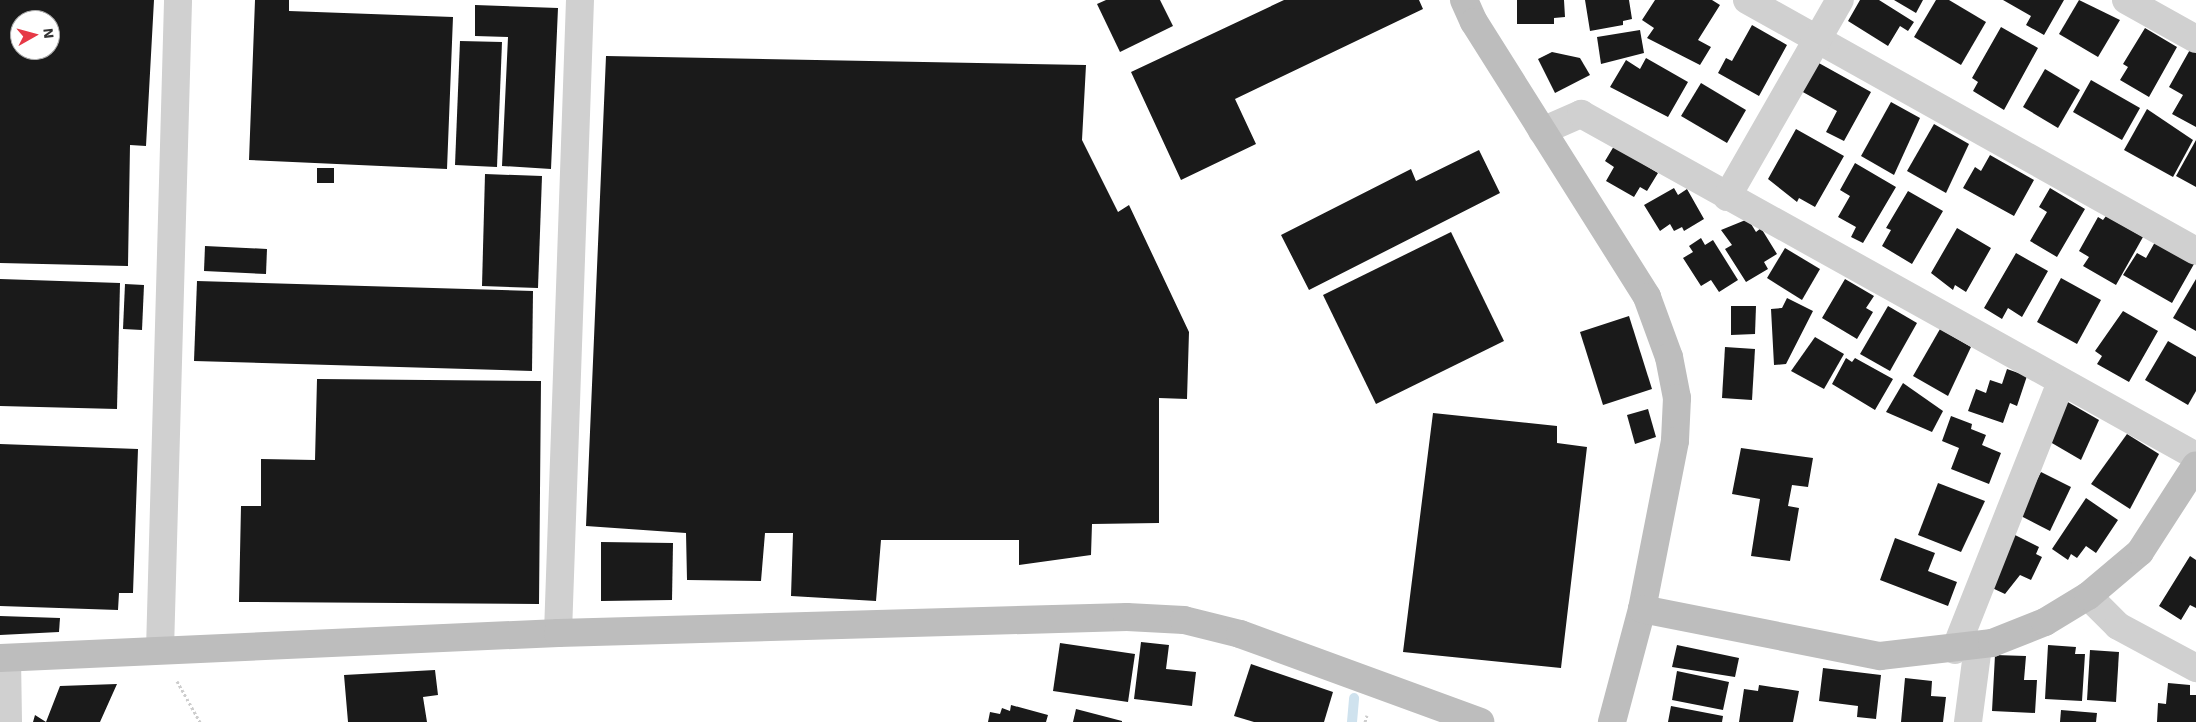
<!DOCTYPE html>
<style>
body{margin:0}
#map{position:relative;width:2196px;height:722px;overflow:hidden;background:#fff;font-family:"Work Sans",sans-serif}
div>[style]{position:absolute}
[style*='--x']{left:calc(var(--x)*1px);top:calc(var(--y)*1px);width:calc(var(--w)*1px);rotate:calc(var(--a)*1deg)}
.stream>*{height:10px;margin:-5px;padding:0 5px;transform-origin:5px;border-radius:5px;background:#cfe2ee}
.building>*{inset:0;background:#1a1a1a}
.path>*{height:3px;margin-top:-1.5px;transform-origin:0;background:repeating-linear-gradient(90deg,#cdcdcd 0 2.5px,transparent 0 5px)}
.street>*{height:28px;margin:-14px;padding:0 14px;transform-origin:14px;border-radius:14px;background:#d0d0d0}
.secondary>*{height:28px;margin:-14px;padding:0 14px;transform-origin:14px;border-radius:14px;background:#bdbdbd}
span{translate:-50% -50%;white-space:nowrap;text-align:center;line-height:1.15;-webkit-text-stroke:5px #fff;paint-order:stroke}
.north{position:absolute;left:10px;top:10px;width:50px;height:50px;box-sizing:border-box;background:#fff;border:1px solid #adadad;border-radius:50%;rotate:83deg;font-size:14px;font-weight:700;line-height:20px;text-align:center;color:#333}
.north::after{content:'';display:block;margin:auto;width:18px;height:22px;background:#e63946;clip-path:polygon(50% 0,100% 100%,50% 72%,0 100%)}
</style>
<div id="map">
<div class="stream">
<div style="--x:1352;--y:722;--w:24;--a:-85"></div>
</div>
<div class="building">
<div style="clip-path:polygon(evenodd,0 0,154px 0,146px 146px,130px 145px,128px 266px,0 263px,0 0,20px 20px,50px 20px,50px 50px,20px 50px,20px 20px)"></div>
<div style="clip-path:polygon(255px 0,289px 0,289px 11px,453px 17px,447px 169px,249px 160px)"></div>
<div style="clip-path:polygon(1106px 0,1160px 0,1173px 26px,1120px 52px,1097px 4px)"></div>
<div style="clip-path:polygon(1284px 0,1419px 0,1423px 9px,1235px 99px,1256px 144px,1181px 180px,1131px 72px)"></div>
<div style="clip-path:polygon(1517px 0,1564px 0,1565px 17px,1554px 18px,1554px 24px,1517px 24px)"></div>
<div style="clip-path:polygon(1585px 0,1629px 0,1632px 19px,1623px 21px,1623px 25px,1590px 31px)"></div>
<div style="clip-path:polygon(1655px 0,1712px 0,1720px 5px,1698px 40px,1711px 47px,1700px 65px,1647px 38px,1654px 28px,1642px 20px)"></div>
<div style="clip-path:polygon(1860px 0,1879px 0,1914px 22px,1908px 31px,1900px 26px,1888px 46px,1848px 21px)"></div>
<div style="clip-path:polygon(1894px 0,1923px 0,1916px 13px)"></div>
<div style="clip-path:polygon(1936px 0,1949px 0,1986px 22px,1961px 65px,1914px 37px)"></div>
<div style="clip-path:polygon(2003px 0,2064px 0,2044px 35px,2026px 25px,2031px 16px)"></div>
<div style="clip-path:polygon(2079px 0,2120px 20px,2098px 57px,2059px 34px)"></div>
<div style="clip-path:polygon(475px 5px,558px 8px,551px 169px,502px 166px,508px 37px,475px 36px)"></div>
<div style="clip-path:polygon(1752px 25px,1787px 45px,1759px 96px,1718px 73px,1726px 58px,1732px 61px)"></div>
<div style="clip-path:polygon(2001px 27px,2038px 48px,2004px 110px,1973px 91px,1978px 82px,1972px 78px)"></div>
<div style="clip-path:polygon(2145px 28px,2177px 47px,2149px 97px,2120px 80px,2128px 67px,2123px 64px)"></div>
<div style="clip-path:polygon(1640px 30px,1644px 53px,1601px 64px,1597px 37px)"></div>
<div style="clip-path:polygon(460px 41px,502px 42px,497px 167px,455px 165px)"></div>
<div style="clip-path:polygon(2192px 46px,2196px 48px,2196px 127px,2172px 114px,2183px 95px,2169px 87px)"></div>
<div style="clip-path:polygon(1552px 52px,1580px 58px,1590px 75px,1555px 93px,1538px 59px)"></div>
<div style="clip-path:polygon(606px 56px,1086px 65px,1082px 140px,1118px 212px,1129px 205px,1189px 332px,1187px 399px,1159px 398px,1159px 523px,1092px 524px,1091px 555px,1019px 565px,1019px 540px,881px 540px,876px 601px,791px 596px,793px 533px,765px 533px,761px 581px,687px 580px,686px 533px,586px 526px)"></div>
<div style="clip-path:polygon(1646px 58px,1688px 82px,1668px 117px,1610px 87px,1626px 60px,1640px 69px)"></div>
<div style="clip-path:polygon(1817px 62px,1871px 92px,1844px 141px,1826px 132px,1837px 111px,1801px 91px)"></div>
<div style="clip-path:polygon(2045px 69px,2080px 90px,2058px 128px,2023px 107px)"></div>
<div style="clip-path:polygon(2091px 80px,2140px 108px,2122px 140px,2073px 112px)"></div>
<div style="clip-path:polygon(1701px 83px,1746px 110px,1727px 143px,1681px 116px)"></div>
<div style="clip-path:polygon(1891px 102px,1920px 118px,1894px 175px,1861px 156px)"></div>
<div style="clip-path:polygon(2147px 109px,2193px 140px,2173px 177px,2124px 150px)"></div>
<div style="clip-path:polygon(1934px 124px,1969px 144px,1946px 193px,1907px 171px)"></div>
<div style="clip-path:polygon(1796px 129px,1844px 156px,1815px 207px,1799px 198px,1797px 202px,1768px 179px)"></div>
<div style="clip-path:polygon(2196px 140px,2196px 187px,2176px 176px)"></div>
<div style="clip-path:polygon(1614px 146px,1658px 173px,1647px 191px,1640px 187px,1634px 197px,1606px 181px,1614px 167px,1605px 161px)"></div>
<div style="clip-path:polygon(1479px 150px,1500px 193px,1309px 290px,1281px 235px,1411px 169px,1416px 181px)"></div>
<div style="clip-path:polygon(1990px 155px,2034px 180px,2014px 216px,1963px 188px,1975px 167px,1981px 171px)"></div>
<div style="clip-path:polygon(1855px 163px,1896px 187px,1863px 243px,1851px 237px,1856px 227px,1838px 217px,1850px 196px,1840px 190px)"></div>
<div style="clip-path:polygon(317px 168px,334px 168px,334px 183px,317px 183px)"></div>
<div style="clip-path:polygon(485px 174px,542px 176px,538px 288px,482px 286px)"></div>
<div style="clip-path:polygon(1674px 188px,1678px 195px,1687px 189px,1704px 219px,1684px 231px,1682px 227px,1674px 231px,1670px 224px,1660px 231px,1644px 205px)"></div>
<div style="clip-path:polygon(2050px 188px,2085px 209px,2057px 257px,2030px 241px,2047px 212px,2039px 207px)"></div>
<div style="clip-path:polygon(1908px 191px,1943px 211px,1912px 264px,1882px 246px,1891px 230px,1886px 228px)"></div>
<div style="clip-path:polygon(2106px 216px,2143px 237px,2116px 285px,2083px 266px,2089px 257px,2079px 251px,2098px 217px,2103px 220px)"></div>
<div style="clip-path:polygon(1748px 219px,1756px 232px,1761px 228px,1777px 254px,1764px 262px,1768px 269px,1746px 282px,1725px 249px,1732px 245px,1721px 230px)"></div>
<div style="clip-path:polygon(1957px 228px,1991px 248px,1966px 292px,1955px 285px,1953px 290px,1931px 273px)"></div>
<div style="clip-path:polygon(1451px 232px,1504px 341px,1376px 404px,1323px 295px)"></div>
<div style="clip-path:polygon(1701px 238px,1705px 245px,1713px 240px,1738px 280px,1719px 292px,1711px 280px,1701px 286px,1683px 258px,1693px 252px,1689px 246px)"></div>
<div style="clip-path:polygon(2155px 242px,2194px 264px,2172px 303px,2123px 275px,2137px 253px,2146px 258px)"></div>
<div style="clip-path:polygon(205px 246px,267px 249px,266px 274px,204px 271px)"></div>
<div style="clip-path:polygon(1785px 248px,1820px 269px,1802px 300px,1767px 278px)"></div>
<div style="clip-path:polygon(2016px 253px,2048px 271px,2022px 317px,2008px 308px,2002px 319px,1984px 308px)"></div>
<div style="clip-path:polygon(2061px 278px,2101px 300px,2077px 344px,2037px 322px)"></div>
<div style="clip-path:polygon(0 279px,120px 283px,117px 409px,0 406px)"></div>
<div style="clip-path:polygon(1845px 279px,1874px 296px,1866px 308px,1873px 312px,1857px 339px,1822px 318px)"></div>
<div style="clip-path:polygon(2196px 279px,2196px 331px,2173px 318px)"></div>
<div style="clip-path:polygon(197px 281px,533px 291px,532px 371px,194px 361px)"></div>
<div style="clip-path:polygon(125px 284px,144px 285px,142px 330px,123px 329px)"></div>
<div style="clip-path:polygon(1787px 298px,1813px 311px,1786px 364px,1774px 365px,1771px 309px,1782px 308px)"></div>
<div style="clip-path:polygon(1731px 306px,1756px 306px,1755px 334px,1731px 335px)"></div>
<div style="clip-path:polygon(1888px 306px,1917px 323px,1890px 371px,1860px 354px)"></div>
<div style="clip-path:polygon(2123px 311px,2158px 331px,2129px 382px,2097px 364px,2102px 356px,2095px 351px)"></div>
<div style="clip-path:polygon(1629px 316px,1652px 389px,1603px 405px,1580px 332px)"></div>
<div style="clip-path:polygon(1940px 329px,1971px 347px,1948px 396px,1913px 376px)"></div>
<div style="clip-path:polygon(1815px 337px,1844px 354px,1824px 389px,1791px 371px)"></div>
<div style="clip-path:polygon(2168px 341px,2196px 357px,2196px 391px,2188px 405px,2145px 380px)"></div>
<div style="clip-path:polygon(1725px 347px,1755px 349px,1752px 400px,1722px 398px)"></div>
<div style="clip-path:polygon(1846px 358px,1852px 362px,1855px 358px,1893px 379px,1875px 410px,1832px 384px)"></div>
<div style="clip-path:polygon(2007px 369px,2027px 376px,2017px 406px,2010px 403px,2003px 423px,1968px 411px,1976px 389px,1986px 393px,1990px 380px,2002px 384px)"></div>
<div style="clip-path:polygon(317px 379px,541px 381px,539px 604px,239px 602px,241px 506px,261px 506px,261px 459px,315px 460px)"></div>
<div style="clip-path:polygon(1903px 383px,1943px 411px,1932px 432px,1886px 412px)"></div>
<div style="clip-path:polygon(2066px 401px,2099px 420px,2081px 460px,2045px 439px)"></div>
<div style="clip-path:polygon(1648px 409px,1656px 437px,1635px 444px,1627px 415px)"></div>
<div style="clip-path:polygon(1433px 413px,1557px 426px,1557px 443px,1587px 447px,1561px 668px,1403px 652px)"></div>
<div style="clip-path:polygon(1951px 416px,1972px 424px,1971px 429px,1986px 435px,1982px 445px,2001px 453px,1989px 484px,1951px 469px,1959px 448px,1942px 441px)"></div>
<div style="clip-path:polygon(2127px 434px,2159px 454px,2130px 509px,2091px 484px)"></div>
<div style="clip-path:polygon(0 444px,138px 449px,133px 593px,119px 593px,118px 610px,0 606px)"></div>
<div style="clip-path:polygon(1741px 448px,1813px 458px,1808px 487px,1792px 485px,1788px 506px,1799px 508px,1790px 561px,1751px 556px,1760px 499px,1732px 494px)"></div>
<div style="clip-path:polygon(2041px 472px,2071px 487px,2050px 531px,2019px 515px)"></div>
<div style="clip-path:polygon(1938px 483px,1985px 501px,1961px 552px,1918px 535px)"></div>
<div style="clip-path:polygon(2086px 498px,2118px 520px,2096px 553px,2086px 546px,2077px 558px,2071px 554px,2068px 560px,2052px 549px)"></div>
<div style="clip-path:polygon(2015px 535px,2039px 547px,2036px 554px,2042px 557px,2031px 580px,2020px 575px,2005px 594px,1990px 587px)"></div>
<div style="clip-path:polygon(1895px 538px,1935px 553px,1928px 571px,1957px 582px,1948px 606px,1880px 580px)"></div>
<div style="clip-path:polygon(601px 542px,673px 543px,672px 600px,601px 601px)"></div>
<div style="clip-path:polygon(2190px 556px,2196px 560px,2196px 608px,2190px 605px,2181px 620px,2159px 606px)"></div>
<div style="clip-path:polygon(0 616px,60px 618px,59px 632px,0 635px)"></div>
<div style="clip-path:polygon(1141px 642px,1169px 645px,1166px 669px,1196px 672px,1192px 706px,1134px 699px)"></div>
<div style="clip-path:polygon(1060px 643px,1135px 654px,1128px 702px,1053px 691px)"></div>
<div style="clip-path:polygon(1677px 645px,1739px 658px,1735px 677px,1672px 667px)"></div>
<div style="clip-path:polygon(2048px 645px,2076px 647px,2075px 654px,2085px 654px,2082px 701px,2045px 699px)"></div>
<div style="clip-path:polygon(2090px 650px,2119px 652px,2116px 702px,2087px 700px)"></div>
<div style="clip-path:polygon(1995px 655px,2026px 656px,2024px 680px,2037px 680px,2035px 713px,1992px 711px)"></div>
<div style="clip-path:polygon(1251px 664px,1333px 692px,1324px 722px,1254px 722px,1234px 716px)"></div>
<div style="clip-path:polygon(1823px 668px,1881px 675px,1876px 719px,1857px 717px,1858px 706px,1819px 701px)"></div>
<div style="clip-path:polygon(435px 670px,438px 695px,423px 697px,427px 722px,348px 722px,344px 675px)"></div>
<div style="clip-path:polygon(1677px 671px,1729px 682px,1723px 710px,1672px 700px)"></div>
<div style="clip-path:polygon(1905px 678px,1932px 681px,1931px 696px,1946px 697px,1943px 722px,1901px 722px)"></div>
<div style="clip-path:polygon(2168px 683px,2190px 685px,2190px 695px,2196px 695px,2196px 722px,2157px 722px,2158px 703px,2166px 704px)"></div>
<div style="clip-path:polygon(117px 684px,100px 722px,33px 722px,35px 715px,46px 722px,60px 686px)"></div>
<div style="clip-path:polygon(1759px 685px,1799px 691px,1793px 722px,1739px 722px,1744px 689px,1758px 691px)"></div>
<div style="clip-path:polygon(1011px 705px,1048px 715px,1046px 722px,988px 722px,990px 712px,1000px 714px,1002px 708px,1010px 711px)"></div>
<div style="clip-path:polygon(1671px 706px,1723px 716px,1722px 722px,1668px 722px)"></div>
<div style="clip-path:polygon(1076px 709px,1122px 721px,1122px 722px,1073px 722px)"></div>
<div style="clip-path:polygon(2061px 710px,2097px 713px,2096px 722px,2060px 722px)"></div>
</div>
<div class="path">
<div style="--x:177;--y:681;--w:47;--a:60.7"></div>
<div style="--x:1365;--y:722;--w:7;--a:-74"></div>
</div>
<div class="street">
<div style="--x:1747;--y:0;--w:514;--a:29.21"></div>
<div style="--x:2126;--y:0;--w:80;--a:29.1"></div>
<div style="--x:1542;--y:131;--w:43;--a:-23.6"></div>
<div style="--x:1581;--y:114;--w:704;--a:29.08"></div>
<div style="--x:1727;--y:197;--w:227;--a:-60.2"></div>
<div style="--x:2088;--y:596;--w:42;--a:45"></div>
<div style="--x:2118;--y:626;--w:89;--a:28.3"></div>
<div style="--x:558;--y:633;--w:633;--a:-88.01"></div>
<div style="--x:160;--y:650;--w:650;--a:-88.41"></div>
<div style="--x:1955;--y:650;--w:288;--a:-68.4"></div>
<div style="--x:7;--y:658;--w:64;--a:89.1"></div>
<div style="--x:1968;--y:722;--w:77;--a:-82.5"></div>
</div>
<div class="secondary">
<div style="--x:1464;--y:0;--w:24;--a:66"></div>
<div style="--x:1474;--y:22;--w:325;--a:57.8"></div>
<div style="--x:1647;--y:297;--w:64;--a:69.9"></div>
<div style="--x:1669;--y:357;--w:42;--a:79"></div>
<div style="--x:1677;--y:398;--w:43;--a:92.7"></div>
<div style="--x:1675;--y:441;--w:171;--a:101.1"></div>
<div style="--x:1642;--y:609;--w:117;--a:104.9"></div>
<div style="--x:1642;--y:609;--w:243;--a:11.2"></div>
<div style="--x:1880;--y:656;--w:113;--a:-6.6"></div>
<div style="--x:1992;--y:643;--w:57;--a:-21.6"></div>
<div style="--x:2045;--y:622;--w:50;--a:-31.2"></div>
<div style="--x:2088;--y:596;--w:68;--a:-40.2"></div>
<div style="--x:2140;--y:552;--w:103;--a:-57.2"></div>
<div style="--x:0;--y:658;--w:559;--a:-2.57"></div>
<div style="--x:558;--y:633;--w:569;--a:-1.61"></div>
<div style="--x:1127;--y:617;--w:57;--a:3"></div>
<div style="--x:1184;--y:620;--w:58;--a:14"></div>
<div style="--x:1240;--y:634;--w:256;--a:20.1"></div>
</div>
<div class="north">N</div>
</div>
